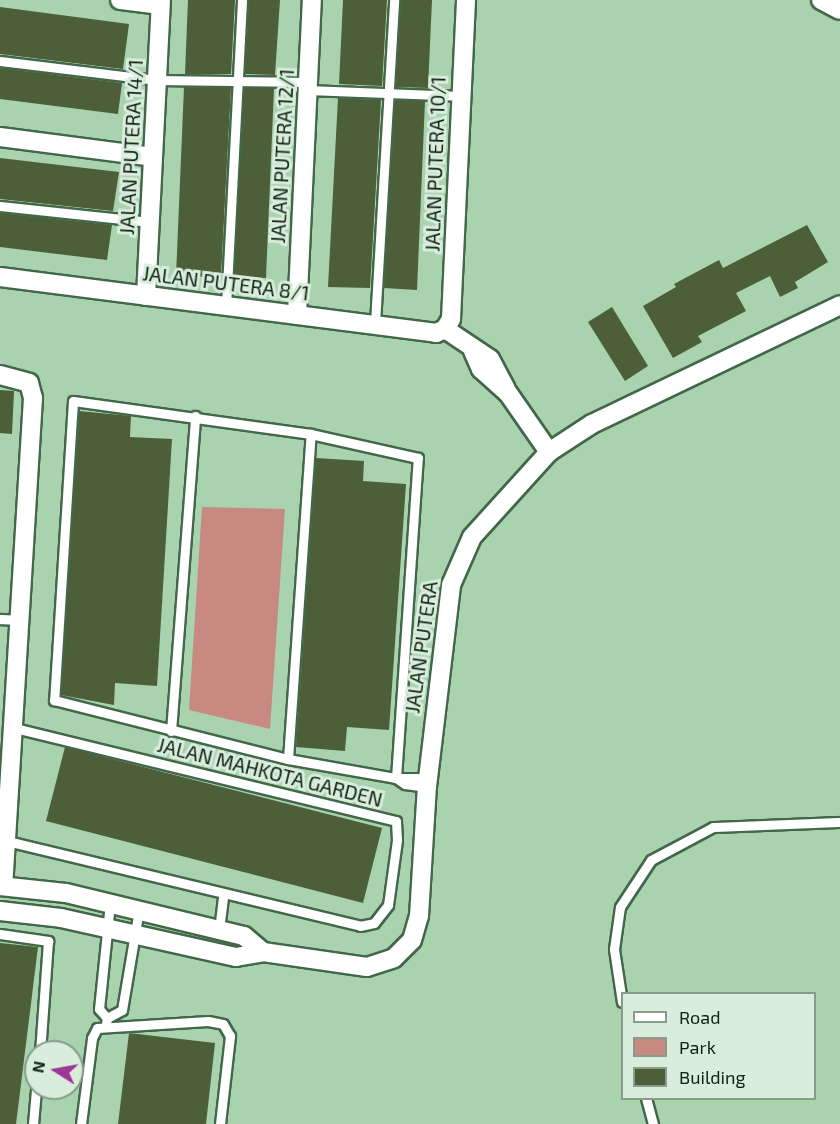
<!DOCTYPE html>
<style>
body{margin:0}
#map{position:relative;width:840px;height:1124px;overflow:hidden;background:#a9d2af;font-family:"Exo 2",sans-serif}
div>[style]{position:absolute}
[style*='--x']{left:calc(var(--x)*1px);top:calc(var(--y)*1px);width:calc(var(--w)*1px);rotate:calc(var(--a)*1deg)}
.green>*{inset:0;background:#c88a80}
.building>*{inset:0;background:#4d5f38}
.roads{filter:drop-shadow(2px 0 #426749) drop-shadow(-2px 0 #426749) drop-shadow(0 2px #426749) drop-shadow(0 -2px #426749)}
.lane>*{height:9px;margin:-4.5px;padding:0 4.5px;transform-origin:4.5px;border-radius:4.5px;background:#fff}
.street>*{height:18px;margin:-9px;padding:0 9px;transform-origin:9px;border-radius:9px;background:#fff}
span{translate:-50% -50%;white-space:nowrap;text-align:center;line-height:1.15;-webkit-text-stroke:6px #d8eddb;paint-order:stroke}
.street-label{font-size:20px;color:#122114}
.legend{position:absolute;left:621px;top:992px;width:195px;height:108px;box-sizing:border-box;background:#d8eddb;border:2px solid #899b8b;margin:0;padding:8px 10px;list-style:none;font-size:18px;color:#122114}
.legend li{display:flex;align-items:center;gap:12px;height:30px}
.legend b{width:30px;border:2px solid #899b8b}
.north{position:absolute;left:24px;top:1040px;width:60px;height:60px;box-sizing:border-box;background:#d8eddb;border:2px solid #899b8b;border-radius:50%;rotate:281deg;font-size:16px;font-weight:700;line-height:24px;text-align:center;color:#122114}
.north::after{content:'';display:block;margin:auto;width:21px;height:27px;background:#9d3699;clip-path:polygon(50% 0,100% 100%,50% 72%,0 100%)}
</style>
<div id="map">
<div class="green">
<div style="clip-path:polygon(202px 507px,285px 509px,270px 729px,189px 710px)"></div>
</div>
<div class="building">
<div style="clip-path:polygon(188px 0,235px 0,231px 74px,185px 74px)"></div>
<div style="clip-path:polygon(249px 0,280px 0,275px 75px,245px 74px)"></div>
<div style="clip-path:polygon(343px 0,387px 0,382px 86px,339px 84px)"></div>
<div style="clip-path:polygon(401px 0,432px 0,428px 88px,396px 87px)"></div>
<div style="clip-path:polygon(0 7px,129px 24px,123px 69px,0 54px)"></div>
<div style="clip-path:polygon(0 68px,122px 83px,118px 114px,0 99px)"></div>
<div style="clip-path:polygon(184px 87px,231px 88px,221px 275px,213px 277px,176px 276px)"></div>
<div style="clip-path:polygon(244px 88px,274px 88px,266px 278px,234px 276px)"></div>
<div style="clip-path:polygon(338px 98px,381px 100px,370px 288px,328px 287px)"></div>
<div style="clip-path:polygon(395px 100px,425px 101px,417px 290px,384px 288px)"></div>
<div style="clip-path:polygon(0 158px,119px 172px,113px 211px,0 199px)"></div>
<div style="clip-path:polygon(0 213px,112px 225px,107px 260px,0 247px)"></div>
<div style="clip-path:polygon(807px 225px,828px 262px,795px 282px,798px 288px,780px 297px,770px 276px,736px 293px,746px 311px,698px 336px,702px 342px,673px 358px,643px 306px,676px 287px,674px 284px,719px 260px,723px 268px)"></div>
<div style="clip-path:polygon(612px 307px,648px 366px,625px 381px,588px 322px)"></div>
<div style="clip-path:polygon(0 390px,14px 391px,12px 434px,0 433px)"></div>
<div style="clip-path:polygon(79px 411px,131px 416px,130px 437px,172px 439px,157px 686px,115px 683px,114px 705px,61px 695px)"></div>
<div style="clip-path:polygon(316px 458px,364px 461px,363px 481px,406px 484px,389px 730px,347px 727px,345px 751px,296px 747px)"></div>
<div style="clip-path:polygon(65px 747px,382px 828px,363px 903px,46px 821px)"></div>
<div style="clip-path:polygon(0 943px,38px 947px,16px 1124px,0 1124px)"></div>
<div style="clip-path:polygon(129px 1033px,215px 1043px,206px 1124px,118px 1124px)"></div>
</div>
<div class="roads">
<div class="lane">
<div style="--x:0;--y:61;--w:157;--a:6.9"></div>
<div style="--x:156;--y:80;--w:152;--a:0.8"></div>
<div style="--x:307;--y:90;--w:153;--a:2.2"></div>
<div style="--x:0;--y:206;--w:151;--a:6.1"></div>
<div style="--x:226;--y:306;--w:306;--a:-87"></div>
<div style="--x:375;--y:323;--w:324;--a:-86.6"></div>
<div style="--x:0;--y:619;--w:21;--a:3"></div>
<div style="--x:171;--y:731;--w:316;--a:-85.6"></div>
<div style="--x:288;--y:759;--w:326;--a:-86"></div>
<div style="--x:396;--y:778;--w:321;--a:-86.1"></div>
<div style="--x:418;--y:458;--w:110;--a:-167.4"></div>
<div style="--x:311;--y:434;--w:240;--a:-172.1"></div>
<div style="--x:73;--y:401;--w:300;--a:93.6"></div>
<div style="--x:54;--y:700;--w:241;--a:14.2"></div>
<div style="--x:288;--y:759;--w:110;--a:10"></div>
<div style="--x:396;--y:778;--w:11;--a:34"></div>
<div style="--x:405;--y:784;--w:22;--a:8"></div>
<div style="--x:396;--y:778;--w:32;--a:0"></div>
<div style="--x:7;--y:841;--w:363;--a:13.5"></div>
<div style="--x:360;--y:926;--w:14;--a:-12"></div>
<div style="--x:374;--y:923;--w:23;--a:-52"></div>
<div style="--x:388;--y:905;--w:66;--a:-82.1"></div>
<div style="--x:397;--y:840;--w:19;--a:-93"></div>
<div style="--x:396;--y:821;--w:393;--a:-166.3"></div>
<div style="--x:219;--y:930;--w:35;--a:-83"></div>
<div style="--x:0;--y:934;--w:49;--a:8.3"></div>
<div style="--x:48;--y:941;--w:111;--a:94.1"></div>
<div style="--x:622;--y:1002;--w:54;--a:-98.6"></div>
<div style="--x:614;--y:949;--w:42;--a:-81.9"></div>
<div style="--x:620;--y:907;--w:56;--a:-56.6"></div>
<div style="--x:651;--y:860;--w:70;--a:-28"></div>
<div style="--x:713;--y:827;--w:127;--a:-2.3"></div>
<div style="--x:107;--y:1018;--w:17;--a:-28"></div>
<div style="--x:122;--y:1010;--w:102;--a:-80.4"></div>
<div style="--x:106;--y:1024;--w:6;--a:-81"></div>
<div style="--x:107;--y:1018;--w:12;--a:-132"></div>
<div style="--x:99;--y:1009;--w:108;--a:-84.1"></div>
<div style="--x:646;--y:1098;--w:27;--a:75"></div>
<div style="--x:33;--y:1124;--w:36;--a:-85"></div>
<div style="--x:81;--y:1124;--w:87;--a:-82.7"></div>
<div style="--x:92;--y:1038;--w:11;--a:-63"></div>
<div style="--x:97;--y:1028;--w:111;--a:-3.6"></div>
<div style="--x:208;--y:1021;--w:15;--a:11"></div>
<div style="--x:223;--y:1024;--w:14;--a:60"></div>
<div style="--x:230;--y:1036;--w:89;--a:96.5"></div>
</div>
<div class="street">
<div style="--x:120;--y:0;--w:40;--a:7.1"></div>
<div style="--x:821;--y:0;--w:21;--a:28"></div>
<div style="--x:0;--y:137;--w:154;--a:7.4"></div>
<div style="--x:0;--y:277;--w:440;--a:7.3"></div>
<div style="--x:436;--y:333;--w:10;--a:-24"></div>
<div style="--x:146;--y:296;--w:296;--a:-87.1"></div>
<div style="--x:297;--y:315;--w:315;--a:-87.3"></div>
<div style="--x:445;--y:329;--w:12;--a:-59"></div>
<div style="--x:451;--y:319;--w:319;--a:-87.3"></div>
<div style="--x:445;--y:329;--w:54;--a:33.7"></div>
<div style="--x:490;--y:359;--w:34;--a:62"></div>
<div style="--x:473;--y:351;--w:20;--a:66"></div>
<div style="--x:481;--y:369;--w:36;--a:42"></div>
<div style="--x:508;--y:393;--w:72;--a:55.2"></div>
<div style="--x:0;--y:375;--w:30;--a:15"></div>
<div style="--x:29;--y:383;--w:16;--a:75"></div>
<div style="--x:33;--y:398;--w:489;--a:93.5"></div>
<div style="--x:0;--y:886;--w:66;--a:6.1"></div>
<div style="--x:66;--y:893;--w:183;--a:13.6"></div>
<div style="--x:244;--y:936;--w:25;--a:40"></div>
<div style="--x:0;--y:911;--w:61;--a:6.5"></div>
<div style="--x:61;--y:918;--w:179;--a:12.6"></div>
<div style="--x:236;--y:957;--w:27;--a:-10"></div>
<div style="--x:263;--y:952;--w:105;--a:8.2"></div>
<div style="--x:367;--y:967;--w:28;--a:-18"></div>
<div style="--x:394;--y:958;--w:25;--a:-45"></div>
<div style="--x:412;--y:940;--w:25;--a:-74"></div>
<div style="--x:419;--y:916;--w:129;--a:-86.5"></div>
<div style="--x:427;--y:787;--w:203;--a:-83.2"></div>
<div style="--x:451;--y:585;--w:52;--a:-66.4"></div>
<div style="--x:472;--y:537;--w:115;--a:-47.8"></div>
<div style="--x:549;--y:452;--w:51;--a:-33.1"></div>
<div style="--x:592;--y:424;--w:275;--a:-25.6"></div>
</div>
</div>
<div class="street-label">
<span style="left:131px;top:147px;rotate:-87deg">JALAN PUTERA 14/1</span>
<span style="left:282px;top:156px;rotate:-87deg">JALAN PUTERA 12/1</span>
<span style="left:435px;top:164px;rotate:-88deg">JALAN PUTERA 10/1</span>
<span style="left:226px;top:283px;rotate:7deg">JALAN PUTERA 8/1</span>
<span style="left:421px;top:647px;rotate:-82deg">JALAN PUTERA</span>
<span style="left:270px;top:772px;rotate:14deg">JALAN MAHKOTA GARDEN</span>
</div>
<ul class="legend">
<li><b style="height:8px;background:#fff"></b>Road</li>
<li><b style="height:16px;background:#c88a80"></b>Park</li>
<li><b style="height:16px;background:#4d5f38"></b>Building</li>
</ul>
<div class="north">N</div>
</div>
